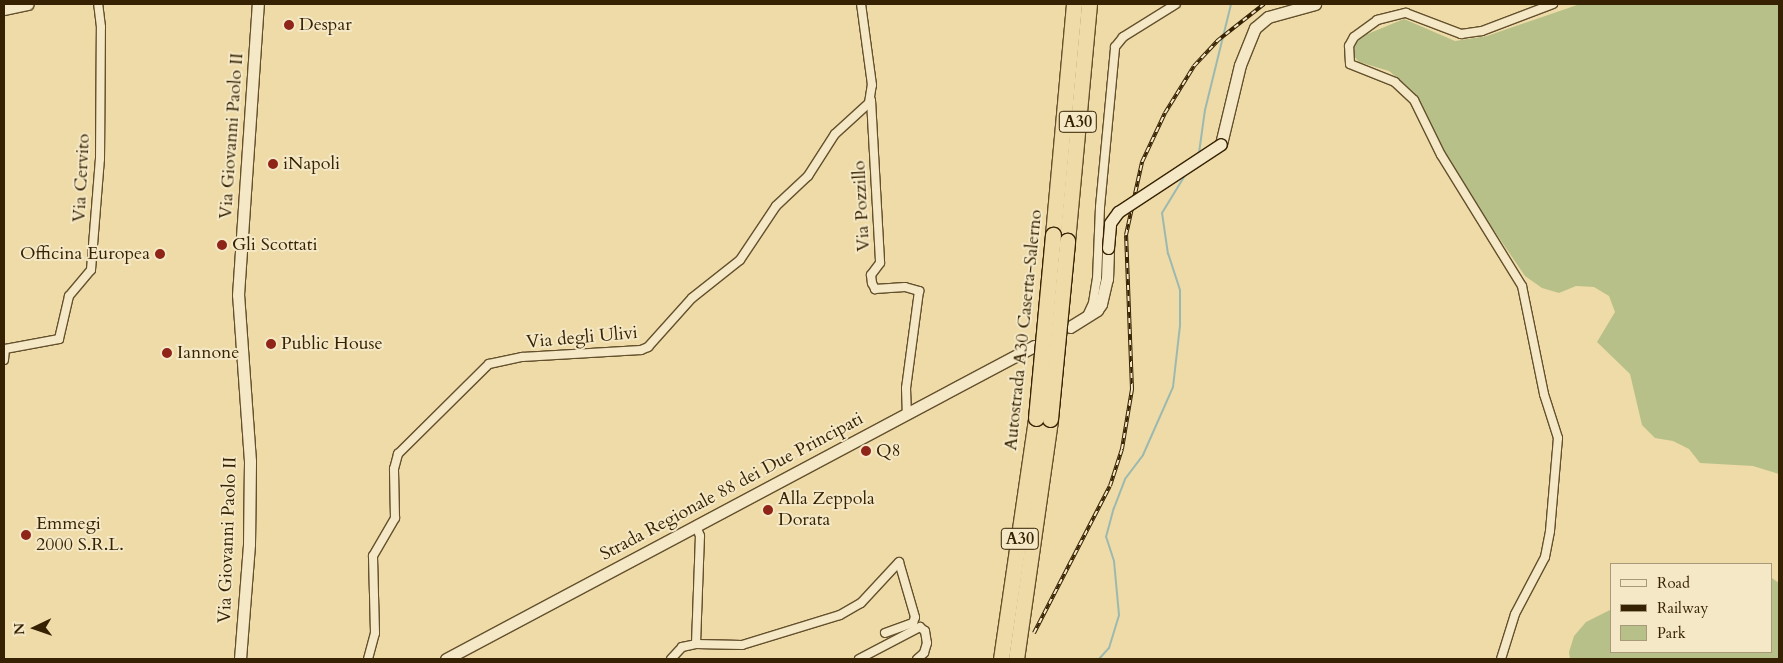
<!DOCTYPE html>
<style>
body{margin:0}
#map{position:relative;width:1783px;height:663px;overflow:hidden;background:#eedba8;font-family:Cardo,serif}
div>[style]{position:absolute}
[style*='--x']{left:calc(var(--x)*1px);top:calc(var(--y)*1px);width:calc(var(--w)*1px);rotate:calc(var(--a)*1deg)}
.green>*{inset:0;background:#b8c089}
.stream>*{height:2px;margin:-1px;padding:0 1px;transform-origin:1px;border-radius:1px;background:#9cb9b0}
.roads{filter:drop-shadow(1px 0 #64502c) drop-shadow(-1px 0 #64502c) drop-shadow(0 1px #64502c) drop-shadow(0 -1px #64502c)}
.street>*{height:8px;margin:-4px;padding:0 4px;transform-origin:4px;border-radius:4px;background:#f4e8c6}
.secondary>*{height:11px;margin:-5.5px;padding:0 5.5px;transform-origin:5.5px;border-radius:5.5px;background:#f4e8c6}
.highway>*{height:15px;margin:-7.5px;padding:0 7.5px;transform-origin:7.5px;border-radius:7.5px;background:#eedba8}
.rail>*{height:4px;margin-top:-2px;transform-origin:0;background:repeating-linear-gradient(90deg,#f4e8c6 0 5.5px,#362202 0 11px);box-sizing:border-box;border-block:1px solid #362202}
.bridges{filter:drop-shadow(1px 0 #362202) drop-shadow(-1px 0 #362202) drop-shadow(0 1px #362202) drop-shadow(0 -1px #362202)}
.secondary-bridge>*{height:11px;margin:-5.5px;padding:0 5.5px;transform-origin:5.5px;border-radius:5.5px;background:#f4e8c6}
.highway-bridge>*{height:15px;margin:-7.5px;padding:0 7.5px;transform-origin:7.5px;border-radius:7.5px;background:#eedba8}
.dots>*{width:14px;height:14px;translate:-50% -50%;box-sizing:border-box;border:2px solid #f4e8c6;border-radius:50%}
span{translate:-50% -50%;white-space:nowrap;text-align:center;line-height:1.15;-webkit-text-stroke:4px #f4e8c6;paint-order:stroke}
.shield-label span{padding:1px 4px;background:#f4e8c6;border:1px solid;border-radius:4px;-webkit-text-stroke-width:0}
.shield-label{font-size:16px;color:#362202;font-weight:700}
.poi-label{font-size:18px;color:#362202}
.left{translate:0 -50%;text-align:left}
.right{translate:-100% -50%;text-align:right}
.street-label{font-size:18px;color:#362202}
.frame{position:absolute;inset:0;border:5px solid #362202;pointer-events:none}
.legend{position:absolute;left:1610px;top:563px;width:162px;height:90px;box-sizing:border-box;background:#f4e8c6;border:1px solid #a89978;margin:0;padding:6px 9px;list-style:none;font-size:15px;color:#362202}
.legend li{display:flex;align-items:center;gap:10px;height:25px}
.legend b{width:25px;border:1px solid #a89978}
.north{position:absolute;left:10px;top:603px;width:50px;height:50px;-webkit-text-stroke:4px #f4e8c6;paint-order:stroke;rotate:267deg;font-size:14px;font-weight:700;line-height:20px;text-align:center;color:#362202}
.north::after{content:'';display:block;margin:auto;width:18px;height:22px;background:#362202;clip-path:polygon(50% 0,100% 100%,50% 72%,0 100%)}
</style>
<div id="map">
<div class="green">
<div style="clip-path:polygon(1580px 4px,1779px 4px,1779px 474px,1753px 466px,1700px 463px,1689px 449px,1673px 441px,1655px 438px,1642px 425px,1630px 374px,1597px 342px,1615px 312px,1609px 296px,1594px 287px,1576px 286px,1559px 293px,1542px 288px,1525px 276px,1469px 194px,1430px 128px,1414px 92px,1389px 71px,1359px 62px,1353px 55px,1355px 44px,1365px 35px,1404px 19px,1455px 41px,1487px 36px)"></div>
<div style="clip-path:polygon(1772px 578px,1779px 583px,1779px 659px,1570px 659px,1569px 652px,1574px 636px,1586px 622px,1612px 609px,1612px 652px,1772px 652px)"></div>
</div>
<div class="stream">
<div style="--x:1199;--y:153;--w:43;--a:-82.1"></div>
<div style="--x:1205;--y:110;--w:109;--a:-76.2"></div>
<div style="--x:1099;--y:659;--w:15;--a:-48"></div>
<div style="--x:1109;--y:648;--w:34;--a:-73"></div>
<div style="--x:1119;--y:615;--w:54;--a:-95.3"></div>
<div style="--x:1114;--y:561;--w:25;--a:-108"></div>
<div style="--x:1106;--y:537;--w:30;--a:-75"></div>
<div style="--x:1114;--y:508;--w:31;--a:-69"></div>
<div style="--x:1125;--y:479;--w:30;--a:-53"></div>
<div style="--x:1143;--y:455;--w:74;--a:-66.2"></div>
<div style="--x:1173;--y:387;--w:61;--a:-83.5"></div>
<div style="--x:1180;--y:326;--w:36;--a:-90"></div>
<div style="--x:1180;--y:290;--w:38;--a:-108"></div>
<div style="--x:1168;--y:254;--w:41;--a:-98.3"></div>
<div style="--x:1162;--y:213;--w:48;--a:-58.6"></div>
</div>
<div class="roads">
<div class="street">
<div style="--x:871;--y:100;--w:163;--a:86.8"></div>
<div style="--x:880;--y:263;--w:15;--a:127"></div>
<div style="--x:871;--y:275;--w:8;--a:83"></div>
<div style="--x:872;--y:283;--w:7;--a:63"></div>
<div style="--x:875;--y:289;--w:30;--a:-4"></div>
<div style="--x:905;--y:287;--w:15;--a:16"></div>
<div style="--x:919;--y:291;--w:98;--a:97.6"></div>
<div style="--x:906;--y:388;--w:25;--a:88"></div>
<div style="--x:1087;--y:316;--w:14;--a:-65"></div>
<div style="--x:1093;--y:303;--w:24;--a:-81"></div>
<div style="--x:1097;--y:279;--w:72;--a:-87.6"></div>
<div style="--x:1100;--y:207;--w:161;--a:-84.6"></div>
<div style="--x:1115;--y:47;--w:13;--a:-51"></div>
<div style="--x:1123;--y:37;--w:62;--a:-31.9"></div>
<div style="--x:4;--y:360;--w:11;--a:-85"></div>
<div style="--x:5;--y:349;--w:55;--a:-10.5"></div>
<div style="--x:59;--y:339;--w:44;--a:-76.9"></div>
<div style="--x:69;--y:296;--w:34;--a:-50"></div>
<div style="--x:91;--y:270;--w:111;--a:-85.4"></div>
<div style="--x:100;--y:159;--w:132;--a:-89.6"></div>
<div style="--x:101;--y:27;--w:23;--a:-97"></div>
<div style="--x:885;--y:633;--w:30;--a:-20"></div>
<div style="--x:913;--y:623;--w:6;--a:-72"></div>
<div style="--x:915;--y:617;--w:57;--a:-106.2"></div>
<div style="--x:696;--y:644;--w:46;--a:1.2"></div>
<div style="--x:742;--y:645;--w:102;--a:-17"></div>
<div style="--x:840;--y:615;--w:24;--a:-30"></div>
<div style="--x:861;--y:603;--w:56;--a:-47.2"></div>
<div style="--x:368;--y:659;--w:27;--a:-75"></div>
<div style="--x:375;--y:633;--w:77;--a:-91.5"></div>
<div style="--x:373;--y:556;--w:44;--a:-59.9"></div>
<div style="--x:395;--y:518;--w:49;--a:-91.2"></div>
<div style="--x:394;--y:469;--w:16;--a:-75"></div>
<div style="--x:398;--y:454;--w:128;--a:-44.7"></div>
<div style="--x:489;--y:364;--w:34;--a:-12"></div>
<div style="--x:522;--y:357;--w:119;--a:-3.4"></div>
<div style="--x:641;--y:350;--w:8;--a:-23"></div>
<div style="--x:648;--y:347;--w:66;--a:-48.1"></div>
<div style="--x:692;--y:298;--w:61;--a:-38.4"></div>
<div style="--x:740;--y:260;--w:65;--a:-56.3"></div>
<div style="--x:776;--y:206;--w:44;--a:-43.2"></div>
<div style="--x:808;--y:176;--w:50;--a:-57.3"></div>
<div style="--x:835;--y:134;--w:46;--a:-42.4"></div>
<div style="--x:869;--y:103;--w:18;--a:-81"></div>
<div style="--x:872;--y:85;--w:82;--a:-97.7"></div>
<div style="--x:671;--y:659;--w:16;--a:-47"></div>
<div style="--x:682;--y:647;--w:14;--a:-12"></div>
<div style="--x:696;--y:644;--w:108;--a:-87.9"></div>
<div style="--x:700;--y:536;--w:11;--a:-112"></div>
<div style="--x:859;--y:659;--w:69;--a:-27.7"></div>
<div style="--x:920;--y:627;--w:6;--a:39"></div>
<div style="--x:925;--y:631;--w:12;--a:81"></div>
<div style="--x:927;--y:643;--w:10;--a:107"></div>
<div style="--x:924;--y:653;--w:9;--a:139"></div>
<div style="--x:1501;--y:659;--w:47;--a:-72.7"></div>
<div style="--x:1515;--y:614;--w:64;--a:-62.2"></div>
<div style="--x:1545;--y:557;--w:26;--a:-79"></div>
<div style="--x:1550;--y:531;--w:93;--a:-85.1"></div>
<div style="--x:1558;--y:438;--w:46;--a:-107.7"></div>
<div style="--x:1544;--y:394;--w:110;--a:-101.5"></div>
<div style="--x:1522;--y:286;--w:154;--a:-121.7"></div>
<div style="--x:1441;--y:155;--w:61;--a:-116.1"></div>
<div style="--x:1414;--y:100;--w:26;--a:-137"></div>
<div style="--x:1395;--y:82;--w:48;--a:-158.2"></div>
<div style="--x:1350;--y:64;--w:18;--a:-93"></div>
<div style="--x:1349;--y:46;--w:10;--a:-61"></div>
<div style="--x:1354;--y:37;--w:29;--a:-36"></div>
<div style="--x:1377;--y:20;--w:30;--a:-14"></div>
<div style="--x:1406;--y:13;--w:59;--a:20.9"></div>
<div style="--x:1461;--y:34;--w:21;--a:-8"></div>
<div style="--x:1482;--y:31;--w:76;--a:-20.8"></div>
</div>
<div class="secondary">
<div style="--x:4;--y:9;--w:24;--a:-12"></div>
<div style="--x:1221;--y:144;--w:81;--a:-76.5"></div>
<div style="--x:1240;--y:65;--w:40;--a:-68"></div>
<div style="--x:1255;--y:28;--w:17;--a:-40"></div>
<div style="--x:1268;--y:17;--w:49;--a:-15.5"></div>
<div style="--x:1070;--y:327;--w:32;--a:-32"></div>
<div style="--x:1097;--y:310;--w:7;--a:-56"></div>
<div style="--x:1101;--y:304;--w:26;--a:-77"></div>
<div style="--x:1107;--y:279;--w:31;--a:-88"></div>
<div style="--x:240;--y:659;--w:115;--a:-85.5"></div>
<div style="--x:249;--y:544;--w:83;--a:-89.3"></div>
<div style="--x:250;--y:461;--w:166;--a:-94.1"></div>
<div style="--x:238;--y:295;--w:292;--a:-86.1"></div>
<div style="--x:446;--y:659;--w:666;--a:-28.03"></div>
</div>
<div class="highway">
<div style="--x:1053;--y:235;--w:232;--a:-84.8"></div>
<div style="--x:1067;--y:241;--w:238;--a:-84.7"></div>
<div style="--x:1001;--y:659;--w:244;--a:-81.7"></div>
<div style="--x:1016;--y:659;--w:242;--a:-81.9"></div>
</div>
</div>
<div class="rail">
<div style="--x:1034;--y:633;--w:165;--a:-62.7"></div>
<div style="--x:1110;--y:486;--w:39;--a:-72"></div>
<div style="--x:1122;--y:449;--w:61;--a:-80.5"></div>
<div style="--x:1132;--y:389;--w:154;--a:-92.2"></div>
<div style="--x:1126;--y:235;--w:75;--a:-77.6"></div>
<div style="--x:1142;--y:162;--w:54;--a:-64.9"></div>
<div style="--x:1165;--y:113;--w:55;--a:-58.3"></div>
<div style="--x:1194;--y:66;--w:34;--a:-47"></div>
<div style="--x:1217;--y:41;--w:60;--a:-38.2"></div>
</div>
<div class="bridges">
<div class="secondary-bridge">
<div style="--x:1108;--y:248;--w:25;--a:-85"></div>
<div style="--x:1110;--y:223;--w:14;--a:-54"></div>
<div style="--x:1118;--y:212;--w:123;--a:-33.4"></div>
</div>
<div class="highway-bridge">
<div style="--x:1036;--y:418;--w:184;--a:-84.7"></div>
<div style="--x:1050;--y:419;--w:179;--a:-84.5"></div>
</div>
</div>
<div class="dots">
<div style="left:289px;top:25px;background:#8f2418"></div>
<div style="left:273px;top:164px;background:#8f2418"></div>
<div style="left:222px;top:245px;background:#8f2418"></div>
<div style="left:160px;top:254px;background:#8f2418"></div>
<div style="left:271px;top:344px;background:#8f2418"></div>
<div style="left:167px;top:353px;background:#8f2418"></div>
<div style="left:866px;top:451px;background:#8f2418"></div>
<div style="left:768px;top:510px;background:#8f2418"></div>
<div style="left:26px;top:535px;background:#8f2418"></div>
</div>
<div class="shield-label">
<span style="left:1078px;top:122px">A30</span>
<span style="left:1020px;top:539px">A30</span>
</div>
<div class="poi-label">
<span class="left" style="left:299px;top:25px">Despar</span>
<span class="left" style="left:283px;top:164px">iNapoli</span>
<span class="left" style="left:232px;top:245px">Gli Scottati</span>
<span class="right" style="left:150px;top:254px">Officina Europea</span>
<span class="left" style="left:281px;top:344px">Public House</span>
<span class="left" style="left:177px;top:353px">Iannone</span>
<span class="left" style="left:876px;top:451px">Q8</span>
<span class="left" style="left:778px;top:510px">Alla Zeppola<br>Dorata</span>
<span class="left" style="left:36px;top:535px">Emmegi<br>2000 S.R.L.</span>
</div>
<div class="street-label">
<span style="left:232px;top:136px;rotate:-86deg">Via Giovanni Paolo II</span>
<span style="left:82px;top:178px;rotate:-87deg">Via Cervito</span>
<span style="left:862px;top:206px;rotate:-93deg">Via Pozzillo</span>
<span style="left:1024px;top:330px;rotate:-84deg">Autostrada A30 Caserta-Salerno</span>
<span style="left:582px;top:338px;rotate:-5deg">Via degli Ulivi</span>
<span style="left:732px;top:487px;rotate:-28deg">Strada Regionale 88 dei Due Principati</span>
<span style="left:228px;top:540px;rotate:-88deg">Via Giovanni Paolo II</span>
</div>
<div class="frame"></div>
<ul class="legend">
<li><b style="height:6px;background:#f4e8c6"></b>Road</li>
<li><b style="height:6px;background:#362202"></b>Railway</li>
<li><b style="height:14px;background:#b8c089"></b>Park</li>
</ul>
<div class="north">N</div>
</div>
